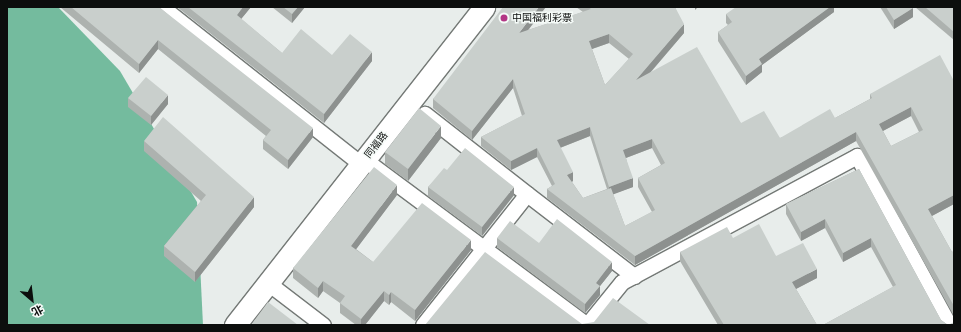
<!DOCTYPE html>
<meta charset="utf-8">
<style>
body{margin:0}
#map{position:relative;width:961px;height:332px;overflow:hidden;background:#e8edeb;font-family:Lato,"Noto Sans SC",sans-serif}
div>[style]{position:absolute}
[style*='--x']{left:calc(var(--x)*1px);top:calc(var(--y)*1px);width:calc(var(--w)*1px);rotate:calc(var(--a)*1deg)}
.forest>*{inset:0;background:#74bb9e}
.roads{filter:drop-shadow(1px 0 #747976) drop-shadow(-1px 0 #747976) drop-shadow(0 1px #747976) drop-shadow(0 -1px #747976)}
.street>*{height:15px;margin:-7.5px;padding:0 7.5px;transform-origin:7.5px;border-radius:7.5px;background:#fff}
.secondary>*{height:21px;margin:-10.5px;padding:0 10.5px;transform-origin:10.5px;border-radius:10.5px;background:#fff}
.wall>*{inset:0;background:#adb2af}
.shaded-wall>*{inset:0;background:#8d918f}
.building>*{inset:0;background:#c9cfcc}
.dots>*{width:11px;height:11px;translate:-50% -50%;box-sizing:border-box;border:2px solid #f5fbf8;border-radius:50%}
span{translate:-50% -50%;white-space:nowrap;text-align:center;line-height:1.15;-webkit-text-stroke:3px #f5fbf8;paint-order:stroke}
.poi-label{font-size:10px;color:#0c0e0d}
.left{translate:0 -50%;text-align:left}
.street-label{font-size:10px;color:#0c0e0d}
.frame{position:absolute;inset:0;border:8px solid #0c0e0d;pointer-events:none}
.north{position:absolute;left:12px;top:280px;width:40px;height:40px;-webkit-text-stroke:3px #f5fbf8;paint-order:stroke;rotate:152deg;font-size:11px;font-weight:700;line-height:16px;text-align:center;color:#0c0e0d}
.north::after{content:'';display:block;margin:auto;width:14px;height:18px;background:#0c0e0d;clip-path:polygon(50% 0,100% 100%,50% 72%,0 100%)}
</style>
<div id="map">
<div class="forest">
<div style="clip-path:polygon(7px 7px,58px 7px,120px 71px,197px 202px,203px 325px,7px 325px)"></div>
</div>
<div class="roads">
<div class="street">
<div style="--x:162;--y:7;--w:253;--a:38.3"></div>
<div style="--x:365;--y:160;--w:277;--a:36.6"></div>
<div style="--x:527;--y:194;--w:135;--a:37.5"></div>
<div style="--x:268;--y:283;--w:69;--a:37.4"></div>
<div style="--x:423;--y:325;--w:167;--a:-51.6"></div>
<div style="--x:527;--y:194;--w:130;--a:-141.9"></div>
<div style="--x:587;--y:325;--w:55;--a:-50.9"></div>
<div style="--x:622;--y:282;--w:267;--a:-28.2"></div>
<div style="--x:857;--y:156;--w:192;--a:61.4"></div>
</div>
<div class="secondary">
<div style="--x:235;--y:325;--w:404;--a:-51.9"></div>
</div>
</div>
<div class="wall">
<div style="clip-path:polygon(60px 7px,159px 7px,313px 137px,288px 169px,263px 149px,263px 140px,266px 136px,158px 49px,139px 73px)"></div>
<div style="clip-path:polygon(177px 7px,251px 7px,241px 19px,282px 53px,332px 55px,372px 61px,324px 123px)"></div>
<div style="clip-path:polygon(272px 7px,305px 7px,292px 23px)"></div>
<div style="clip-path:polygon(evenodd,576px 7px,675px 7px,684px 33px,651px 72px,741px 123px,780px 138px,835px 118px,870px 99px,870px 94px,954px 81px,954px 204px,932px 216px,952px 252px,954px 251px,954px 316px,856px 141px,635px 265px,547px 198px,547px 189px,552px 186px,537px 157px,511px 170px,481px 146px,481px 137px,522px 116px,513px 88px,472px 140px,433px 108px,433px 99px,528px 30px,583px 12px,576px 7px,609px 43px,629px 59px,605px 85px,592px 49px,609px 43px,576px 7px,911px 116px,919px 132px,891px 146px,883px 131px,911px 116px,576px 7px,590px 136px,607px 189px,583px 198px,572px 182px,573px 181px,560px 148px,590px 136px,576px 7px,652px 148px,661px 165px,638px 178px,638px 187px,652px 212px,625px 226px,613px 194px,633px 187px,626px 158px,652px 148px)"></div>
<div style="clip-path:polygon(834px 7px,834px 12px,762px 65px,762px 72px,746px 85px,718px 41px,718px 32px,728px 25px,726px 23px,726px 14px)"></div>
<div style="clip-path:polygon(880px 7px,913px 7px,913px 17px,894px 29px)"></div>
<div style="clip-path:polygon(915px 7px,954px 7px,954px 40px)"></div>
<div style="clip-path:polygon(128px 98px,168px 104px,151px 125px,128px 107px)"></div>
<div style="clip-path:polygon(441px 138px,408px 181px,385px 164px,385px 152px)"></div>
<div style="clip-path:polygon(144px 141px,254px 207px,195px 282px,164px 256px,164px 246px,201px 201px,144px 151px)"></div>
<div style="clip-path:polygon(859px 169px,941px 320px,948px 325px,954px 325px,823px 325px,893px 287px,871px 247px,843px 262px,825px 228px,801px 241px,786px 214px,786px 204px)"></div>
<div style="clip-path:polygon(447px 170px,514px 195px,482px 236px,428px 196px,428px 187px)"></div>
<div style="clip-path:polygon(397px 195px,356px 249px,373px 262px,471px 250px,415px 321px,391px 302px,389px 305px,384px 301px,365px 325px,356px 325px,340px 313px,340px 303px,323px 291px,318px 298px,293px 278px,293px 268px)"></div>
<div style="clip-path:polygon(497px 238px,539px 243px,612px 271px,600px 286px,600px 295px,585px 313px,497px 247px)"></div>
<div style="clip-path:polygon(733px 238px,776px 256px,817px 278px,796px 289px,817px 325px,718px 325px,680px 261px,680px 252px)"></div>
</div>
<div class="shaded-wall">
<div style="clip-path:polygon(243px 7px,251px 7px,237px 24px,237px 15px)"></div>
<div style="clip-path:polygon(298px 7px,305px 7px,292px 23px,292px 14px)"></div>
<div style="clip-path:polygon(539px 7px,546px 7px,519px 42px,519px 33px)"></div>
<div style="clip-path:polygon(695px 7px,698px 7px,695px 10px)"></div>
<div style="clip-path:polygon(830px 7px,834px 7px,834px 12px,762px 65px,762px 72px,746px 85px,746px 76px,759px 59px)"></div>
<div style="clip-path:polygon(913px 8px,913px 17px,894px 29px,894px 20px)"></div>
<div style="clip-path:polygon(684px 24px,684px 33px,636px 89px,636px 80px)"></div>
<div style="clip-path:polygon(609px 34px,609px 43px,589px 50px,589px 41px)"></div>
<div style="clip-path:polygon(158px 40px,158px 49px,139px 73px,139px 64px)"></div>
<div style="clip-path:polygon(372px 52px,372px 61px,324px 123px,324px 114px)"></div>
<div style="clip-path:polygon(513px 79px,513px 88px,472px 140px,472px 131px)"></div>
<div style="clip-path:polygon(168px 95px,168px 104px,151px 125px,151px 116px)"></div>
<div style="clip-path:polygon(911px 107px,911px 116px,879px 133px,879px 124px)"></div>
<div style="clip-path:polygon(441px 126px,441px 138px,408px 181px,408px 169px)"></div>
<div style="clip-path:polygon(590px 127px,590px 136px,557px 149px,557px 140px)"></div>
<div style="clip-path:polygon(313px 128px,313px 137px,288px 169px,288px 160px)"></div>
<div style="clip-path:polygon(856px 132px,856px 141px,635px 265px,635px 256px)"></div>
<div style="clip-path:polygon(652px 139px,652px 148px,623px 159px,623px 150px)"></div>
<div style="clip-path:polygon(537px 148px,537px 157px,511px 170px,511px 161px)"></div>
<div style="clip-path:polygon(573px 172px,573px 181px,567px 184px,567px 175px)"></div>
<div style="clip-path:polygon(633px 178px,633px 187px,609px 196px,609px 187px)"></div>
<div style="clip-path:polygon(397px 185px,397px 195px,351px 256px,351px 246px)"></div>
<div style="clip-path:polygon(514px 187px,514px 195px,482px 236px,482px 227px)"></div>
<div style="clip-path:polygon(954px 195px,954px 204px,928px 218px,928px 209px)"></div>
<div style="clip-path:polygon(254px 197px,254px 207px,195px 282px,195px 272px)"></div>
<div style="clip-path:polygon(825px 219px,825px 228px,801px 241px,801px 232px)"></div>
<div style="clip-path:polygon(871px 238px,871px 247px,843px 262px,843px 253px)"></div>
<div style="clip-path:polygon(471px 240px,471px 250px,415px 321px,415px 310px)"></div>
<div style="clip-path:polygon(612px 262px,612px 271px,600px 286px,600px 295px,585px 313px,585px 304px,596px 283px)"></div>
<div style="clip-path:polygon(817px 269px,817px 278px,792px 291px,792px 282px)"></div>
<div style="clip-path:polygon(323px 281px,323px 291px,318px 298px,318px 288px)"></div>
<div style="clip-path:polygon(384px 291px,384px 301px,365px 325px,361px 325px,361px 319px)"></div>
<div style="clip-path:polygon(391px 292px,391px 302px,389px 305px,389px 295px)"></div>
</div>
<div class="building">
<div style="clip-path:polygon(71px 7px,159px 7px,313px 128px,288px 160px,263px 140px,271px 130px,158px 40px,139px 64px)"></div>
<div style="clip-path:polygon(188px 7px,243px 7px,237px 15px,282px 53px,301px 29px,332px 55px,350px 34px,372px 52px,324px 114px)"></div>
<div style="clip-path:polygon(283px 7px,298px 7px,292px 14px)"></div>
<div style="clip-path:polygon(evenodd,503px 7px,539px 7px,519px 33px,591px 9px,588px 7px,675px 7px,684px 24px,636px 80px,697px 47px,741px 123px,764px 111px,780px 138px,830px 109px,835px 118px,872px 98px,870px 94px,940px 55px,954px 81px,954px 195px,928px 209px,952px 252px,954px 251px,954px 306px,856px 132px,635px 256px,547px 189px,555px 184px,537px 148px,511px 161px,481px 137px,525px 114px,513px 79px,472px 131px,433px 99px,503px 7px,609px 34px,633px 54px,605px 85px,589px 41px,609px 34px,503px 7px,911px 107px,923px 130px,891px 146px,879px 124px,911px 107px,503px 7px,590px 127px,609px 187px,633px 178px,623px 150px,652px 139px,665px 163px,638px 178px,655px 210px,625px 226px,611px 188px,583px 198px,567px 175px,573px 172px,557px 140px,590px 127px)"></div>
<div style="clip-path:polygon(736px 7px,830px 7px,759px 59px,762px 64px,746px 76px,718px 32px,732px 22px,726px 14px)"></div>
<div style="clip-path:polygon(886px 7px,913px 7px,913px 8px,894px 20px)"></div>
<div style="clip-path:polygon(925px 7px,954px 7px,954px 32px)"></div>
<div style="clip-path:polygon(146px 77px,168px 95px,151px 116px,128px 98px)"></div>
<div style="clip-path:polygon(419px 108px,441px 126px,408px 169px,385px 152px)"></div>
<div style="clip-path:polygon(163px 117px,254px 197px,195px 272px,164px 246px,206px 195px,144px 141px)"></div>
<div style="clip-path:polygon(465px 148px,514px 187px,482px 227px,428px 187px,444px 168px,447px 170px)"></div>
<div style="clip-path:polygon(374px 167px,397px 185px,351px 246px,373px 262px,422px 203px,471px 240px,415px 310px,391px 292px,389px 295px,384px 291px,361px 319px,340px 303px,345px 296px,323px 281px,318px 288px,293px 268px)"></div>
<div style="clip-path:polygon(859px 169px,941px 320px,948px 325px,954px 322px,954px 325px,823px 325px,896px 285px,871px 238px,843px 253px,825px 219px,801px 232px,786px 204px)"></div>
<div style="clip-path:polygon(557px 219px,612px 262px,596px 283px,600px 286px,585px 304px,497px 238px,510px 221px,539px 243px)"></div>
<div style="clip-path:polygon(759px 224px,776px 256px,803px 243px,817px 269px,792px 282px,817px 325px,724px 325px,680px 252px,727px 227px,733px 238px)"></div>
<div style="clip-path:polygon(485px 252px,582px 324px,594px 322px,613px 298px,650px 325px,425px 325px)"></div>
<div style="clip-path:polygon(268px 302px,298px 325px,251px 325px)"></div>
</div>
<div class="dots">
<div style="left:504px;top:18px;background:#b33685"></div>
</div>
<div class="poi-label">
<span class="left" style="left:512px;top:18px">中国福利彩票</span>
</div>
<div class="street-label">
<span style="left:376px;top:145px;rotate:-52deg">同福路</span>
</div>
<div class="frame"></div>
<div class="north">北</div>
</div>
